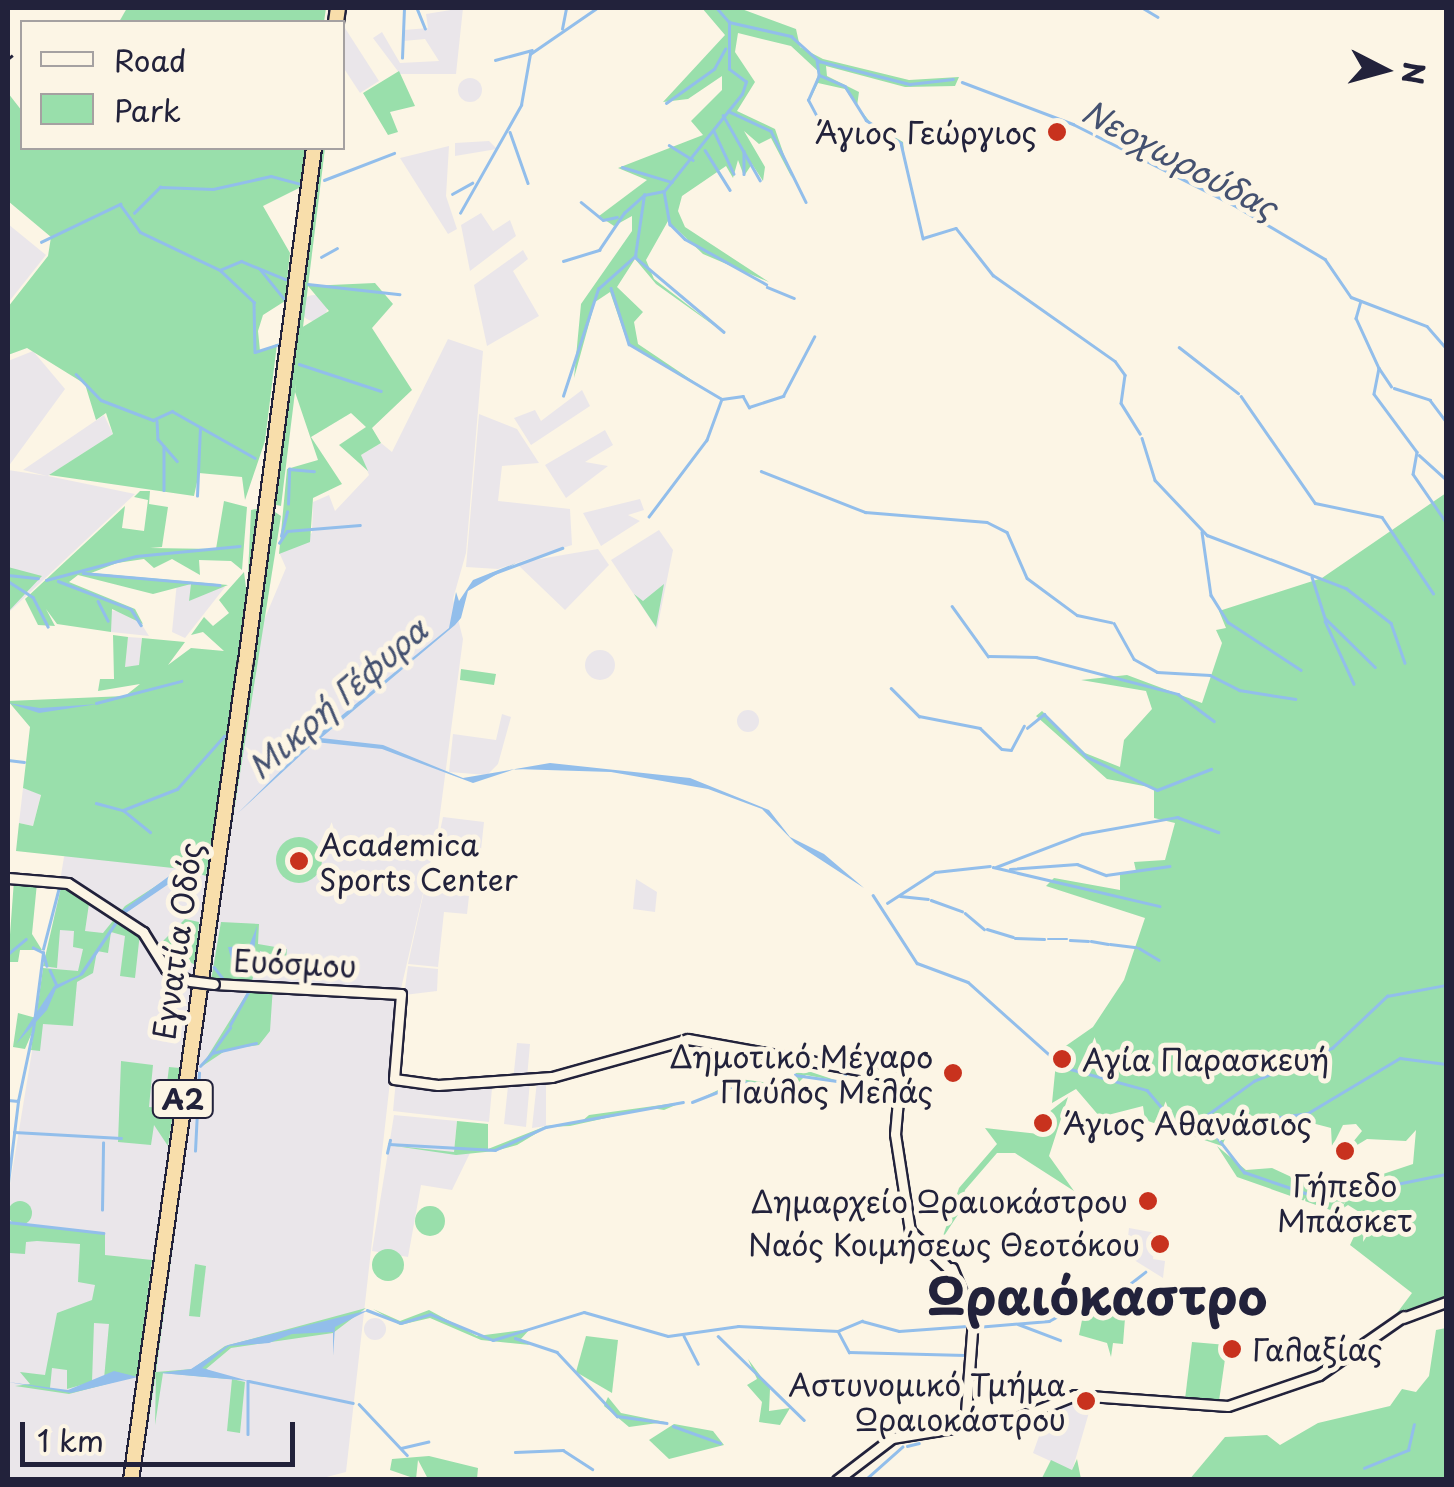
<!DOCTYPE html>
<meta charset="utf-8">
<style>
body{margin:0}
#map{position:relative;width:1454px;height:1487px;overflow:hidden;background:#fcf5e5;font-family:"Playpen Sans",sans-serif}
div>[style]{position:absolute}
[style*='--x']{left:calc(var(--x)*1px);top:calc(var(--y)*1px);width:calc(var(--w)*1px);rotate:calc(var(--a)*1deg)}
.built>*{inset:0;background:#eae6ea}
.round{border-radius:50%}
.green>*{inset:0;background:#99dfab}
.water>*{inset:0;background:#92beeb}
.stream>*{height:2.5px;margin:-1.25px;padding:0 1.25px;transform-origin:1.25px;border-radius:1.25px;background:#92beeb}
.roads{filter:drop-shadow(2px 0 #22223b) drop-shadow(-2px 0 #22223b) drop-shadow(0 2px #22223b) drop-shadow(0 -2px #22223b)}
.secondary>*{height:9px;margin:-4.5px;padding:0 4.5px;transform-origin:4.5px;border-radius:4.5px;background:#fcf5e5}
.motorway>*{height:14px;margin:-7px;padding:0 7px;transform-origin:7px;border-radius:7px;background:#f8deab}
.rail>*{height:2.5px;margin-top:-1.25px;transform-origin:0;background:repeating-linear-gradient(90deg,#22223b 0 15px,transparent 0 23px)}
.bridges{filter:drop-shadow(2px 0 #22223b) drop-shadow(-2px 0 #22223b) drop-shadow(0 2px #22223b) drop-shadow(0 -2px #22223b)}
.secondary-bridge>*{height:9px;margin:-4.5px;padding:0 4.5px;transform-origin:4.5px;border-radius:4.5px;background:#fcf5e5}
.dots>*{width:28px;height:28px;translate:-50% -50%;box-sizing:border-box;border:5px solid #fcf5e5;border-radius:50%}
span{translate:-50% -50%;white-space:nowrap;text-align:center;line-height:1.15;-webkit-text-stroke:10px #fcf5e5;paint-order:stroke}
.shield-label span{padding:2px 8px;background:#fcf5e5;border:2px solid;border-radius:8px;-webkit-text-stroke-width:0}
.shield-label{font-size:28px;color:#22223b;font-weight:700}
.poi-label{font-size:30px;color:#22223b}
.right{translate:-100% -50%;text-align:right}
.left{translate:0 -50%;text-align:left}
.street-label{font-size:30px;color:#22223b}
.water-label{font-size:32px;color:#445170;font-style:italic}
.town-label{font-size:50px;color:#22223b;font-weight:700}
.frame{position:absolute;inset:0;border:10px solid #22223b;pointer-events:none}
.legend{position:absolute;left:20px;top:20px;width:325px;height:130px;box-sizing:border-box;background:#fcf5e5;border:2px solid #a5a1a1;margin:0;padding:12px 18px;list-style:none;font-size:30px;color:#22223b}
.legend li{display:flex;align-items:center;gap:20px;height:50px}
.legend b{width:50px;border:2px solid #a5a1a1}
.north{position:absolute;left:1334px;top:20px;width:100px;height:100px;-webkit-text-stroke:8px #fcf5e5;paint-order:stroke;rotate:96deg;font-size:28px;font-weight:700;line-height:40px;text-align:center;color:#22223b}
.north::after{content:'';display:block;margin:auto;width:35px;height:45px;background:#22223b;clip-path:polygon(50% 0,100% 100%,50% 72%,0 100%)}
.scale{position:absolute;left:20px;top:1422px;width:275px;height:45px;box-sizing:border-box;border:5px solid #22223b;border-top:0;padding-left:12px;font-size:30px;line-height:35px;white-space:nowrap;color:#22223b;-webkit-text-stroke:8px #fcf5e5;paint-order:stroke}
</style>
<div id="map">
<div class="built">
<div style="clip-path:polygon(463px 8px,456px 74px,400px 74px,373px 38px,382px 32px,400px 63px,439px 61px,425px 39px,403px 41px,404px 30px,428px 28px,426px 14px)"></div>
<div style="clip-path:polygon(343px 25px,379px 81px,360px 93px,343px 67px)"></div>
<div class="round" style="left:458px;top:78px;width:24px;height:24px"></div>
<div style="clip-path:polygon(489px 141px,497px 149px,455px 156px,455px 143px)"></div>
<div style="clip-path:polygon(449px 146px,446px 196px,457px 229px,448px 234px,400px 158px)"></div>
<div style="clip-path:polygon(481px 213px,493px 231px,510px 220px,516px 236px,470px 271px,461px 225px)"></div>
<div style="clip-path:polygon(8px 224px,46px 255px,8px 303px)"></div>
<div style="clip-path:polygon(523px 250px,528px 259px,513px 271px,539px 316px,487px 346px,474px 285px)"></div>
<div class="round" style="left:301px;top:295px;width:26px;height:26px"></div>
<div style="clip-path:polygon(448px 339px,483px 351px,466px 553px,453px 599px,463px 639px,438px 829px,400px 993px,346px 1472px,315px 1480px,8px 1480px,8px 1197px,64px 857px,123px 760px,249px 656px,286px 568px,279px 552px,312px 533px,313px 502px,329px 495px,335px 511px,369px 475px,361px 455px,381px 443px,392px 452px)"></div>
<div style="clip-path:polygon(33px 351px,65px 389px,8px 467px,8px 361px)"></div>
<div style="clip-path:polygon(582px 390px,590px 406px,531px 445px,514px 418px,535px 410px,541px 421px)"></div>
<div style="clip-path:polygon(479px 414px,517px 429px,539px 463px,502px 466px,498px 501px,570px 509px,572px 545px,498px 569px,466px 567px)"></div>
<div style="clip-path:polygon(104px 415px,113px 434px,48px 476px,135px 494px,8px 613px,8px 470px,47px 476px,23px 470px)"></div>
<div style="clip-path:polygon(605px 430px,613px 445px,585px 462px,608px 466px,566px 498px,545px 465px)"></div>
<div style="clip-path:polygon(640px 499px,644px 510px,628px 515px,640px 521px,601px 546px,583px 513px)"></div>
<div style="clip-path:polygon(659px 530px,673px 550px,657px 629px,611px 560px)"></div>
<div style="clip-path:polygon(598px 549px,609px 565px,565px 610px,516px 563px)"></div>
<div style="clip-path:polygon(177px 582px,225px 587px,185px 638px,172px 632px)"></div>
<div style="clip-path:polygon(109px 610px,135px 614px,149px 636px,111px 632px)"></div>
<div style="clip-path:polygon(128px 637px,142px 638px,139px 666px,124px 667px)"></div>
<div class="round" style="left:585px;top:650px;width:30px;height:30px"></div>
<div class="round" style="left:737px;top:710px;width:22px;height:22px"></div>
<div style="clip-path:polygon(502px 714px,511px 717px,498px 764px,487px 775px,449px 772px,453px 734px,496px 740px)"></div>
<div style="clip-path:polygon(23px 788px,41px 794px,33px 826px,19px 823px)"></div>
<div style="clip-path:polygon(443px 817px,484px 822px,480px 859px,435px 855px)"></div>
<div style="clip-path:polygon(636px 879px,657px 892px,655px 912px,633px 909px)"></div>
<div style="clip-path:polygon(424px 891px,469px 896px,467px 914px,444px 912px,438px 967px,408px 964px)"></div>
<div style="clip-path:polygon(408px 966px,438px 969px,437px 991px,404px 995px)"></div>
<div style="clip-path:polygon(517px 1043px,530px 1044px,527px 1078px,513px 1081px)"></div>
<div style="clip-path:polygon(546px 1079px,546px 1126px,532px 1128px,537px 1081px)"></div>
<div style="clip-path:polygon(396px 1080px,492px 1088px,489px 1122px,393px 1111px)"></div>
<div style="clip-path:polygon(530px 1081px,526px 1127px,504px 1124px,508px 1086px)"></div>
<div style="clip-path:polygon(394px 1115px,457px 1121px,454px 1152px,471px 1151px,452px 1190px,421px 1185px,408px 1257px,372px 1251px)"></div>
<div style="clip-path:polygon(1129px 1228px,1156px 1233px,1153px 1259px,1165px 1261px,1163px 1278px,1126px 1255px)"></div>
<div class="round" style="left:1025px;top:1296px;width:22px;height:22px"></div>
<div class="round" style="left:364px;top:1318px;width:22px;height:22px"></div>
<div style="clip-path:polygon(1074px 1400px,1090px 1409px,1072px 1471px,1033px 1453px,1048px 1411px)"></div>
</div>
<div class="green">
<div style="clip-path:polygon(127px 8px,326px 8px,324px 22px,119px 22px)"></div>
<div style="clip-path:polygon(702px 8px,739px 8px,796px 29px,800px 47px,823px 59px,909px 80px,959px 77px,955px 86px,905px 87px,826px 66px,827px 76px,859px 92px,857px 106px,871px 123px,903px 142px,905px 160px,901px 145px,872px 127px,845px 89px,818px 83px,808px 104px,819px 72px,791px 46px,738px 33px,735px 52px,755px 82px,737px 111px,775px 129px,792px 178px,771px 138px,759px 144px,744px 131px,765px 167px,763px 181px,752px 164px,744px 176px,738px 160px,733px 178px,726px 166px,682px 196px,678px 211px,685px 227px,769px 282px,703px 254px,668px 221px,646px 260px,654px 279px,723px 332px,656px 284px,635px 259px,617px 287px,643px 312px,634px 322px,638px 344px,705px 389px,628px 344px,610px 292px,595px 302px,574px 378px,581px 304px,632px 231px,632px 216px,614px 226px,599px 216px,647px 180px,618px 168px,703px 135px,691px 121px,722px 90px,722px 76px,688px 99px,663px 102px,725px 35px)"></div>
<div style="clip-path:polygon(399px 71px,415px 106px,390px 112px,398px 132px,388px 135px,363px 93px)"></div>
<div style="clip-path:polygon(8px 93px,22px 111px,22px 148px,306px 148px,301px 187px,263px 206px,290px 253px,285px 301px,263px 315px,258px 331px,260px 351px,277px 344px,265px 441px,245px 500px,242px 477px,199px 473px,194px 496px,49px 475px,113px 434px,106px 413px,96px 420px,85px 384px,27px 348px,8px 355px,8px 307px,48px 256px,51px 237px,8px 201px)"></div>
<div style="clip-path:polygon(321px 148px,325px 148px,281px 506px,272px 504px)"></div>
<div style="clip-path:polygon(375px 283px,393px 304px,372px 328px,412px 390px,372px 428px,381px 443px,361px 455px,368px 471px,339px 445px,366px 427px,351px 413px,311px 437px,342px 484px,313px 498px,310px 542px,279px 554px,287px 469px,318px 460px,295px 392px,301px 328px,329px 311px,308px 286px)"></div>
<div style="clip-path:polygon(140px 491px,150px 491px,149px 504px,168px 507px,162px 547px,150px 548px,216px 549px,224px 501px,247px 507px,242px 570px,231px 561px,199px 560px,200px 575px,172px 559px,154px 568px,144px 559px,117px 563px,91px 573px,228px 585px,189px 601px,191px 584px,153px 594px,78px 575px,69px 582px,135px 609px,143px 624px,112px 609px,111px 632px,57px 624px,46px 609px,55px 626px,38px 625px,25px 599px,125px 506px,122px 528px,144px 531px,148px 500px,134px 497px)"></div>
<div style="clip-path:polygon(1446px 493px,1446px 1302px,1394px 1317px,1412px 1293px,1350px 1245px,1364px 1215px,1348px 1205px,1339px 1211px,1347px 1200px,1336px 1212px,1237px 1177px,1217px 1146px,1246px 1170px,1272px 1168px,1326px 1193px,1413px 1164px,1416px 1130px,1406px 1141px,1367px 1139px,1344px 1153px,1362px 1131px,1356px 1124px,1343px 1125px,1332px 1147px,1331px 1128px,1289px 1117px,1278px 1128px,1259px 1121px,1253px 1135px,1228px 1132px,1222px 1146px,1145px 1120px,1143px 1106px,1100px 1117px,1076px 1089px,1052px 1103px,1057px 1052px,1093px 1027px,1124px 980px,1145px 918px,1046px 886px,1054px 878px,1120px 890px,1120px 874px,1136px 871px,1134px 862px,1165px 860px,1175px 823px,1154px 818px,1154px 788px,1107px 779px,1036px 716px,1042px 711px,1085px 753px,1120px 767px,1124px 740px,1152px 709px,1146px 691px,1081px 680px,1127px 675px,1202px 703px,1222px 643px,1216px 630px,1226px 628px,1219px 611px,1322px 578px)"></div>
<div style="clip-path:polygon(261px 508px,197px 978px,225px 757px,206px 876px,186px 869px,120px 917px,140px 933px,135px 978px,120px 976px,125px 936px,111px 932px,108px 953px,97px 951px,93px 973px,77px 982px,73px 1026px,43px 1024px,40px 1051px,31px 1050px,34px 1028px,25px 1049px,13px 1047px,18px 1013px,36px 1018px,43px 968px,78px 971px,83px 949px,73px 947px,74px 931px,60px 930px,57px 968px,43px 966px,62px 883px,90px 897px,85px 931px,103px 933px,125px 906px,182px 869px,16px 851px,19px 823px,33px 826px,41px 795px,23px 788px,30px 727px,8px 701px,125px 696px,140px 684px,98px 691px,100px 679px,114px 679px,113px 635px,128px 637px,125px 667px,139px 665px,142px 638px,185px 642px,168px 665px,191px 648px,224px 651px,203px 632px,191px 635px,204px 617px,213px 626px,229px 613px,219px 600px,244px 572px,247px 596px,251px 510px)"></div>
<div style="clip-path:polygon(272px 510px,281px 516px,207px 981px)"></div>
<div style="clip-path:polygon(8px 567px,42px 576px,8px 612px)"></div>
<div style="clip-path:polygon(664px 584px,656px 627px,634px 594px,643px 601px)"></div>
<div style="clip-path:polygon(461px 669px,496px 674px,494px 685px,460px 680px)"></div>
<div class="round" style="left:276px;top:837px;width:46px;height:46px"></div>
<div style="clip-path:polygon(14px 880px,37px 883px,32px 934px,42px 950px,20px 950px,18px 962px,8px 962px)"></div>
<div style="clip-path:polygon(185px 919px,199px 922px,195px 965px,160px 944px)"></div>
<div style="clip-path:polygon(221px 922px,259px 924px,258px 944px,287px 949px,286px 959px,260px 951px,252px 981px,211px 980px)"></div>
<div style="clip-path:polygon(208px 985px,156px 1372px,192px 1369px,225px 1346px,366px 1308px,333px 1333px,231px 1348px,206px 1369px,228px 1379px,163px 1373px,155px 1425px,156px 1374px,139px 1480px)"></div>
<div style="clip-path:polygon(273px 986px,270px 1031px,259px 1045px,228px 1049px,201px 1067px,250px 988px)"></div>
<div style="clip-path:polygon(121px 1061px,153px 1065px,149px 1107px,164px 1108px,169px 1067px,180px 1068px,168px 1146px,154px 1125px,151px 1145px,118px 1142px)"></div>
<div style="clip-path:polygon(811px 1072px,838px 1081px,806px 1075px,794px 1087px,764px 1083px,768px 1094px,745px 1083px,692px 1103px,740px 1079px,792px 1086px,796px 1073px)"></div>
<div style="clip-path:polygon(1068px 1097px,1049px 1156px,1074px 1191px,1015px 1153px,997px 1153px,965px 1190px,961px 1210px,942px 1239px,959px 1188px,997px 1144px,985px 1128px,1048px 1135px,1049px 1112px)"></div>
<div style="clip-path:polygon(683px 1102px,664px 1110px,651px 1108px,570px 1126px,547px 1127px,517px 1145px,495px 1151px,456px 1155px,388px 1145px,454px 1152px,457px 1121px,488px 1124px,488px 1149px,546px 1126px,581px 1122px,589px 1115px)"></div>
<div class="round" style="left:8px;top:1201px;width:24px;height:24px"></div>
<div class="round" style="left:415px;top:1206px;width:30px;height:30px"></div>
<div style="clip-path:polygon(evenodd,8px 1223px,105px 1234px,105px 1255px,152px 1260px,137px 1376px,69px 1394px,15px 1386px,30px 1384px,20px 1372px,45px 1375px,57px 1313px,92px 1300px,95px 1285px,78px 1282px,80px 1244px,37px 1241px,26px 1242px,25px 1254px,10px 1253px,8px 1281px,8px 1223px,94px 1323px,109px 1324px,104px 1379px,69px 1392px,50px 1388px,52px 1368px,67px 1370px,67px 1389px,92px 1382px,94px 1323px)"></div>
<div class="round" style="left:372px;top:1249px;width:32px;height:32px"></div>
<div style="clip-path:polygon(195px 1264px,206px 1266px,200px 1317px,189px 1316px)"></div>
<div style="clip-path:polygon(1085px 1305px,1126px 1305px,1123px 1344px,1113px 1343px,1111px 1357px,1107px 1343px,1079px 1335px)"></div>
<div style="clip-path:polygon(373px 1309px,400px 1321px,429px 1310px,477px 1336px,530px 1329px,520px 1340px,530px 1345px,481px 1340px,430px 1318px,400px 1325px)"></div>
<div style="clip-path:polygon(1446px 1328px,1446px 1479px,1189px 1480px,1225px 1437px,1267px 1435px,1280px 1445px,1318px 1423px,1390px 1406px,1402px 1389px,1416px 1392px,1429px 1376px,1436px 1330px)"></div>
<div style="clip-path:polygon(586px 1336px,618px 1340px,612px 1393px,576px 1372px)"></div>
<div style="clip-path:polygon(1192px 1342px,1227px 1345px,1219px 1401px,1185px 1399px)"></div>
<div style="clip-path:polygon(748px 1359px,770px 1389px,769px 1411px,790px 1408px,780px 1425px,759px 1422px,762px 1402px,747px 1385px,757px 1379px)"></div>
<div style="clip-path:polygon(232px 1379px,245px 1382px,240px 1433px,227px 1431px)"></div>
<div style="clip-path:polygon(608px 1397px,621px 1413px,665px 1422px,629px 1427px,604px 1406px)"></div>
<div style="clip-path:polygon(674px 1424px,713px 1431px,724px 1445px,669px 1459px,649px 1440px)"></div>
<div style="clip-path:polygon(429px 1456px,478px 1468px,477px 1479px,428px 1479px,418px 1460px,416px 1479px,390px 1470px,392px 1459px)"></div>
<div style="clip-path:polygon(1077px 1459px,1081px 1479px,1042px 1478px,1051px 1460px,1072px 1470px)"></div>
</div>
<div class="water">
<div style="clip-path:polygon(516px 563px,468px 591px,461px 618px,455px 625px,321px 738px,383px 745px,463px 778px,550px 763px,690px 778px,769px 810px,790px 837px,824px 854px,864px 888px,795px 843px,762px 809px,708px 789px,611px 772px,515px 769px,473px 783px,382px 749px,315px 742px,237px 814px,314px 738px,449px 628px,456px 592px,459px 601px,473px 580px)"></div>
<div style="clip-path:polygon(8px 703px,40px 708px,98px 704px,39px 713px)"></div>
<div style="clip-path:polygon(210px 846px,176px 879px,123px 915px,152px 933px,122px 917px,83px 975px,56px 989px,47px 1010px,16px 1044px,54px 986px,79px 975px,123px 910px)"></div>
<div style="clip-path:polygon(257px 926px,254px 952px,236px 953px,248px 969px,235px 974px,228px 947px,249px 946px)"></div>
<div style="clip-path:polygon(369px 1310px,335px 1327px,333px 1356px,333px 1332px,292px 1334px,269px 1343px,229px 1346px,202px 1368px,249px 1381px,160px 1373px,191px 1369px,228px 1345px)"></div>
<div style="clip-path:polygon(114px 1371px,138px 1377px,71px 1393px,8px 1382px,68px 1390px)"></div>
</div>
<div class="stream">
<div style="--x:417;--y:8;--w:22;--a:68"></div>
<div style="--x:717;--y:8;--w:18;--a:49"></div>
<div style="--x:729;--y:22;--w:64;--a:12.7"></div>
<div style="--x:791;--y:36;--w:38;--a:42"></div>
<div style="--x:819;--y:61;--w:94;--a:14.2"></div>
<div style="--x:910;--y:84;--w:43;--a:-6.6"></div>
<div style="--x:1143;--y:8;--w:17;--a:31"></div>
<div style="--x:562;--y:29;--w:21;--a:-79"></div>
<div style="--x:402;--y:58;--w:50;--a:-87.7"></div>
<div style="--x:495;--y:60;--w:38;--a:-15"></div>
<div style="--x:817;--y:60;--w:15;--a:82"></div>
<div style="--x:819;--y:75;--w:28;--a:23"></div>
<div style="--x:845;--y:86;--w:40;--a:58"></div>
<div style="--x:866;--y:120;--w:42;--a:33.3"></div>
<div style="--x:901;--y:143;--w:98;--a:77"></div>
<div style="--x:923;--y:238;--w:34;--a:-17"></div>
<div style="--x:956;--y:228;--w:60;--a:51.8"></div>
<div style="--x:993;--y:275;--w:149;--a:35.2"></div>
<div style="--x:1115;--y:361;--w:17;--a:54"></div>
<div style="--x:1125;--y:375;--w:28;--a:98"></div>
<div style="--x:1121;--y:403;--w:36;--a:58"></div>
<div style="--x:962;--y:82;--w:119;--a:20.7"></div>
<div style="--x:1073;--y:124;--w:180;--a:26.7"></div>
<div style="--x:1234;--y:205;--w:106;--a:30.7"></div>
<div style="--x:1325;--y:259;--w:46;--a:55.6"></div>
<div style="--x:1351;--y:297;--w:81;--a:20.9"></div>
<div style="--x:1427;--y:326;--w:29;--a:49"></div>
<div style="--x:666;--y:103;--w:59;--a:-35.3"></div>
<div style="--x:714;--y:69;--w:23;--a:-61"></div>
<div style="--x:728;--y:111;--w:47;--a:24.9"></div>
<div style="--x:771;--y:131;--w:79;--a:63.8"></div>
<div style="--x:723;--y:115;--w:75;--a:60.4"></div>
<div style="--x:817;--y:117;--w:19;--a:-118"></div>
<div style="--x:808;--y:100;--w:27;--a:-66"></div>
<div style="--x:714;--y:131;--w:47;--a:65.1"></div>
<div style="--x:510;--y:132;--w:54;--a:70.6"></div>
<div style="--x:669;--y:145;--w:28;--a:32"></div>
<div style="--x:705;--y:150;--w:47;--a:58"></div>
<div style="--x:744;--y:151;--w:23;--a:90"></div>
<div style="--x:622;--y:167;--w:52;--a:16.7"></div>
<div style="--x:324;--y:180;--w:75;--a:-21.1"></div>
<div style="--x:665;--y:190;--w:123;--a:-51.3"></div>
<div style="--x:742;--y:94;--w:13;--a:-72"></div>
<div style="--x:746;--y:82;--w:21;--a:-143"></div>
<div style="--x:729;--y:69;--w:47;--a:-90"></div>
<div style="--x:452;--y:194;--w:23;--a:-29"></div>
<div style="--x:581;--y:202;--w:28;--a:39"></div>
<div style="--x:603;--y:220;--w:14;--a:-12"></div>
<div style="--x:134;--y:213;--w:37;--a:-45"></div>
<div style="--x:160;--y:187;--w:53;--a:2.2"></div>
<div style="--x:213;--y:189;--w:59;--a:-12.6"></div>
<div style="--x:271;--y:176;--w:31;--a:15"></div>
<div style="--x:460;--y:213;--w:124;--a:-60.5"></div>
<div style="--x:521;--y:105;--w:52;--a:-80"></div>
<div style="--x:530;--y:54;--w:81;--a:-34.5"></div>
<div style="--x:624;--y:213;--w:27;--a:-42"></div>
<div style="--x:41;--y:242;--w:88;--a:-25.7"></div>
<div style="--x:120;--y:204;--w:34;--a:54"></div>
<div style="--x:140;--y:232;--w:89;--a:25.4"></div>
<div style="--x:220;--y:270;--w:47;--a:43.3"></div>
<div style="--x:254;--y:302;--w:50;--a:88.9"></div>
<div style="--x:255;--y:352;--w:25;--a:-18"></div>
<div style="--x:321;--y:257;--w:18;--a:-29"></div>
<div style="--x:635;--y:257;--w:116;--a:40.1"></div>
<div style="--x:563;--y:261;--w:38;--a:-17"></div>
<div style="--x:599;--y:250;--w:45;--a:-56"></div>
<div style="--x:260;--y:269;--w:41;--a:50.9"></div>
<div style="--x:220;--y:270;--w:23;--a:-23"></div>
<div style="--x:241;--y:261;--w:48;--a:22.2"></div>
<div style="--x:308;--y:284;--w:92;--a:6.3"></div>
<div style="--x:767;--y:287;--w:29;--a:22"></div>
<div style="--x:611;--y:288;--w:59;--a:72.2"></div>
<div style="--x:629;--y:344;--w:108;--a:30.6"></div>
<div style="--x:722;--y:399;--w:44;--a:110.1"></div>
<div style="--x:707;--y:440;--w:96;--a:127"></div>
<div style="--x:1361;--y:301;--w:18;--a:106"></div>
<div style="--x:1356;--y:318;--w:55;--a:65.3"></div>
<div style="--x:1379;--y:368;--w:26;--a:101"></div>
<div style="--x:1374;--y:394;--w:72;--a:53.4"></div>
<div style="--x:1417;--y:452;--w:22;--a:100"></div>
<div style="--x:1413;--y:474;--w:58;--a:55.5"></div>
<div style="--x:1179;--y:347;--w:75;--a:37.9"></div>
<div style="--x:299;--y:364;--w:86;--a:18.2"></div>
<div style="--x:1379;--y:368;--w:22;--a:56"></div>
<div style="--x:76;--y:374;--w:36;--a:46"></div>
<div style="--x:101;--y:400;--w:56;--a:21"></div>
<div style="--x:153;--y:420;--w:21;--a:-25"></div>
<div style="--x:172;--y:411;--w:95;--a:29.5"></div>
<div style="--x:1394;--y:388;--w:38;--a:18"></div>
<div style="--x:1430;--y:400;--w:26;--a:53"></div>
<div style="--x:563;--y:396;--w:113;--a:-71.9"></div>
<div style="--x:598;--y:289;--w:50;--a:-41.7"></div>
<div style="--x:635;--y:256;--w:62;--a:-81.6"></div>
<div style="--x:644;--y:195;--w:20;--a:-11"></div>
<div style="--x:664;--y:191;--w:34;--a:80"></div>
<div style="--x:670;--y:224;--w:21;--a:45"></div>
<div style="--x:685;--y:239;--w:93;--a:29.1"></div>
<div style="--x:1241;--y:396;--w:130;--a:55.3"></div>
<div style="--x:1315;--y:503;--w:68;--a:11.8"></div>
<div style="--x:1382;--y:517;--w:92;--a:56.1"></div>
<div style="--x:722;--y:399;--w:21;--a:-8"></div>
<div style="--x:743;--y:396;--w:13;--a:61"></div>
<div style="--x:749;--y:407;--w:36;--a:-18"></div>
<div style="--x:783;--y:396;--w:67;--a:-62.3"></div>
<div style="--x:157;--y:421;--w:18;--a:87"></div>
<div style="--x:158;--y:439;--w:29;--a:49"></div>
<div style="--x:1142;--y:438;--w:44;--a:72.8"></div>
<div style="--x:1155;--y:480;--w:76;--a:46.6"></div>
<div style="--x:1207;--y:535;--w:149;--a:20.9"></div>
<div style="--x:1346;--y:588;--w:57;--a:37.9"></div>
<div style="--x:1391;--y:623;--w:42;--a:70.7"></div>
<div style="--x:164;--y:446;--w:44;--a:90"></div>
<div style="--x:1419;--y:455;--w:36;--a:42"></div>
<div style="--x:761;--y:471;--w:112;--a:21.5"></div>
<div style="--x:865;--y:512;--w:122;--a:4.7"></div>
<div style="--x:987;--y:522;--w:22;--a:27"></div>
<div style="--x:1007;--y:532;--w:50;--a:66.5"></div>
<div style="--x:1027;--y:578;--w:62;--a:36.5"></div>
<div style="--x:1077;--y:615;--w:35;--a:12"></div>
<div style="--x:197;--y:496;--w:68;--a:-87.5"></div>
<div style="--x:288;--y:504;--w:35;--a:-88"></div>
<div style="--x:289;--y:469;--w:25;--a:5"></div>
<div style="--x:1202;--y:532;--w:64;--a:81.9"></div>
<div style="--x:1211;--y:595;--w:32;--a:58"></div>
<div style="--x:1228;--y:622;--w:87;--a:33.3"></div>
<div style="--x:281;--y:536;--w:25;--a:-76"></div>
<div style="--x:279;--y:543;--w:14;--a:-56"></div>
<div style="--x:287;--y:531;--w:73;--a:-4.7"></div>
<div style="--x:83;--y:573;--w:137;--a:5"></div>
<div style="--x:8;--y:575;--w:30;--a:6"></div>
<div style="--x:489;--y:575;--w:78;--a:-20.3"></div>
<div style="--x:1312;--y:577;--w:43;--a:72.4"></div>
<div style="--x:1325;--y:618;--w:70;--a:44.4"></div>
<div style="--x:46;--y:580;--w:93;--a:-14.9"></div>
<div style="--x:136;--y:556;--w:104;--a:-5.5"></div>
<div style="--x:8;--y:581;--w:30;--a:33"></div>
<div style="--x:33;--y:597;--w:33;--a:63"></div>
<div style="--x:58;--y:581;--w:78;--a:21"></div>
<div style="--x:131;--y:609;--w:19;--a:58"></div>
<div style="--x:98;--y:601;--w:22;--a:63"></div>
<div style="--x:952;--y:606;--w:62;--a:54.2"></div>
<div style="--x:988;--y:656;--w:48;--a:1.2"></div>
<div style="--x:1036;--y:657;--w:147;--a:14.6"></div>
<div style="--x:1178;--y:694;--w:45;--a:36.9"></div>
<div style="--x:1325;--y:621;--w:69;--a:65.3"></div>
<div style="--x:1114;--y:623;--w:41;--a:60.9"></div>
<div style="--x:1134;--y:659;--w:26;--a:29"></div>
<div style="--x:1157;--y:672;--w:53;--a:3.2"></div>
<div style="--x:1210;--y:675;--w:33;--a:27"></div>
<div style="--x:1239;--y:690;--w:57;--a:9.1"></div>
<div style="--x:891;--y:688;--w:40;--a:45"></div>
<div style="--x:919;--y:716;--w:62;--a:11.1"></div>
<div style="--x:980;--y:728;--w:30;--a:44"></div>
<div style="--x:1002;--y:749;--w:9;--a:6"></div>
<div style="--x:1011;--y:750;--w:27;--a:-62"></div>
<div style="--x:96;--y:703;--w:88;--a:-14.5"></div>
<div style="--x:1027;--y:728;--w:22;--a:-39"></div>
<div style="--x:1044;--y:714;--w:61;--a:45"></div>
<div style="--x:1087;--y:757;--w:77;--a:25.2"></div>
<div style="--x:1157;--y:790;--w:58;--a:-21.3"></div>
<div style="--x:8;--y:760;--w:16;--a:7"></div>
<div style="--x:96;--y:803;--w:28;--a:15"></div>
<div style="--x:123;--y:810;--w:35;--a:39"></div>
<div style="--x:123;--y:810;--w:58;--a:-21.3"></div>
<div style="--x:177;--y:789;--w:71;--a:-48.4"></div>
<div style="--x:993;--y:867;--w:171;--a:13.2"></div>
<div style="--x:996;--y:867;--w:92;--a:-21"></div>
<div style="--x:1082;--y:834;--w:97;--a:-10.1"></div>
<div style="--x:1177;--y:817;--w:44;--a:20.1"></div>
<div style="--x:1010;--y:869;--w:67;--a:-4.3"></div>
<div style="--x:1077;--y:864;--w:31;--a:21"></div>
<div style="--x:1106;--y:875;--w:64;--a:-8.1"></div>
<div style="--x:873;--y:895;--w:81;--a:57.1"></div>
<div style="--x:917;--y:963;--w:54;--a:20.4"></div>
<div style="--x:968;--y:982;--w:127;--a:41.8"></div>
<div style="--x:1063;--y:1067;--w:87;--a:15.3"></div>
<div style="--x:1147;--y:1090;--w:50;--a:49.9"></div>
<div style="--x:1179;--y:1128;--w:31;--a:-25"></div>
<div style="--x:1207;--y:1115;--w:26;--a:21"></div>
<div style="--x:1231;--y:1124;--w:78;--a:-8.1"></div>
<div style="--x:1308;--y:1113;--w:107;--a:-30.9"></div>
<div style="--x:1400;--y:1058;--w:46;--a:7.4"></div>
<div style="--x:900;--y:896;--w:28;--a:6"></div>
<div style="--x:931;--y:900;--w:33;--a:20"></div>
<div style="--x:887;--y:903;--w:57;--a:-32.9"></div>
<div style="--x:935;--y:872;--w:55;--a:-6.2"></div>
<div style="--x:965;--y:913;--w:25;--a:40"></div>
<div style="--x:987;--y:929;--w:27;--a:17"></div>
<div style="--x:1015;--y:938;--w:29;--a:2"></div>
<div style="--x:1048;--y:939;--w:19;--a:0"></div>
<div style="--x:1070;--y:940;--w:18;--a:3"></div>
<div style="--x:1091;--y:941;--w:17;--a:10"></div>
<div style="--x:1110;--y:944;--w:26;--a:7"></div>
<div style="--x:1139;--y:948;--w:23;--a:31"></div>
<div style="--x:43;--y:949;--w:64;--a:-75.5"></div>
<div style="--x:8;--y:954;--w:23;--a:-40"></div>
<div style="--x:44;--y:955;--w:11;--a:75"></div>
<div style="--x:214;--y:967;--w:16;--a:52"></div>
<div style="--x:50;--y:970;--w:17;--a:66"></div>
<div style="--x:232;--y:981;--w:17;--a:3"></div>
<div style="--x:230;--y:1025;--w:39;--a:-61"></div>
<div style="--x:213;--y:1051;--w:29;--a:-54"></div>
<div style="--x:200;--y:1066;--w:18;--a:-47"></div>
<div style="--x:212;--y:1053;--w:45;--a:-12.8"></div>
<div style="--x:8;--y:1100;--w:10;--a:6"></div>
<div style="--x:18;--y:1101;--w:73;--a:-78.1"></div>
<div style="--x:33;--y:1030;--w:78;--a:-82.6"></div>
<div style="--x:43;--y:953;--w:11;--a:-153"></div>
<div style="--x:692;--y:1102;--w:55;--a:-21.4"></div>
<div style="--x:743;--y:1082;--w:47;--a:6.1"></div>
<div style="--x:790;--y:1087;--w:13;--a:-67"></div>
<div style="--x:795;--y:1075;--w:42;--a:8.1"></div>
<div style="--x:837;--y:1081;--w:13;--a:-39"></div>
<div style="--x:1207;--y:1115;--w:58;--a:-35.9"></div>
<div style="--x:1254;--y:1081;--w:85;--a:-22.9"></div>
<div style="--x:1332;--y:1048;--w:76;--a:-43.4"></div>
<div style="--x:1387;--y:996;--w:60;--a:-10.6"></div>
<div style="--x:1192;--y:1124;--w:18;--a:13"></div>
<div style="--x:1210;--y:1128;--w:56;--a:52.3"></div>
<div style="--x:1244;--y:1172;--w:83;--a:18.9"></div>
<div style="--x:1323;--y:1199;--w:126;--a:-11.5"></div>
<div style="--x:14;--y:1132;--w:107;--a:3.2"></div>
<div style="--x:389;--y:1144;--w:106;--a:3.2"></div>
<div style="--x:495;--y:1150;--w:56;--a:-24.3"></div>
<div style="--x:546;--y:1127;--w:139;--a:-10.3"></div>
<div style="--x:195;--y:1151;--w:78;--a:-87.1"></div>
<div style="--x:387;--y:1153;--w:13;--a:-77"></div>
<div style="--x:8;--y:1183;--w:83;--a:-83"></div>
<div style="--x:102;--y:1210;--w:67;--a:-89.1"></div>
<div style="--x:8;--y:1222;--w:96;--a:6.6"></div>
<div style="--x:1131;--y:1283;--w:18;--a:-38"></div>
<div style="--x:1109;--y:1300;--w:20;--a:-41"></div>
<div style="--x:1080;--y:1305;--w:10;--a:-11"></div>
<div style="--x:367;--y:1310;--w:36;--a:21"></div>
<div style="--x:401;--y:1323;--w:30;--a:-17"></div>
<div style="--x:430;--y:1314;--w:68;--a:22.4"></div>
<div style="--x:493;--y:1340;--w:95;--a:-17.1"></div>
<div style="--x:584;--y:1312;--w:87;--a:15.9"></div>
<div style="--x:668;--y:1336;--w:71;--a:-8.1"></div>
<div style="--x:738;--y:1326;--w:100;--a:2.9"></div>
<div style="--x:838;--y:1331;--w:26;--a:-23"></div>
<div style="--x:862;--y:1321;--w:38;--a:15"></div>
<div style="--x:899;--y:1331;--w:68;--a:-4.2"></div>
<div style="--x:1018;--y:1324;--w:45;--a:20.9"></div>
<div style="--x:976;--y:1327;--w:73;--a:-4.7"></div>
<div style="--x:1049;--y:1321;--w:31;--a:-29"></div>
<div style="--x:838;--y:1331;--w:24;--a:62"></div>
<div style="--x:849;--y:1352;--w:116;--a:1.5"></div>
<div style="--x:684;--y:1336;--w:31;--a:63"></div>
<div style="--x:718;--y:1336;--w:120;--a:44.3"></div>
<div style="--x:515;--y:1338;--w:44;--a:18.4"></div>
<div style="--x:557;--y:1352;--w:88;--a:46.8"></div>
<div style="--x:617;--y:1416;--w:50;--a:8"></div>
<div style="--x:248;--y:1381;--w:53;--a:90"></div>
<div style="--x:249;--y:1381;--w:106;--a:11.9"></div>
<div style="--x:359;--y:1404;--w:70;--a:46.7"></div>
<div style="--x:673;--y:1426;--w:50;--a:19.9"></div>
<div style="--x:907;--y:1446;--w:12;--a:-14"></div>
<div style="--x:401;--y:1448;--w:28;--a:-13"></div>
<div style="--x:515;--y:1452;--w:48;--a:-2.4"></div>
<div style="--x:563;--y:1450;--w:35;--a:33"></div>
<div style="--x:1364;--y:1468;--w:48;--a:-22.2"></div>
<div style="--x:1408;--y:1450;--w:26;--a:-77"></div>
<div style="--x:865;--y:1480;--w:50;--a:-41.7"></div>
</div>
<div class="roads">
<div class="secondary">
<div style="--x:8;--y:878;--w:60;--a:4.8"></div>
<div style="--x:68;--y:883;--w:90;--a:33.2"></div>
<div style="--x:143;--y:932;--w:44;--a:58.1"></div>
<div style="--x:166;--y:969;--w:27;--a:27"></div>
<div style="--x:214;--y:984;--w:187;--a:3.1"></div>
<div style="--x:401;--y:994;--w:85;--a:94.7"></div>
<div style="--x:394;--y:1079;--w:44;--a:7.8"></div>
<div style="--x:438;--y:1085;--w:114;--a:-4"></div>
<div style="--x:552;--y:1077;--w:141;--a:-15.6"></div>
<div style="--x:688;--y:1039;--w:215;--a:10.2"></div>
<div style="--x:900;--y:1077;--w:57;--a:95"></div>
<div style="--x:895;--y:1134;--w:98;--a:81.2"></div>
<div style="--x:910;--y:1231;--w:52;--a:44.2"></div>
<div style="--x:952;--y:1268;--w:55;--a:67.6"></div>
<div style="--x:973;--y:1319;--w:107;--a:94.3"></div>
<div style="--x:1403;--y:1318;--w:46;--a:-20.4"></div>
<div style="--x:837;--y:1480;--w:69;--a:-37.4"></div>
<div style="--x:892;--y:1438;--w:130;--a:-9.3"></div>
<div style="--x:1020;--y:1417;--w:59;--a:-21.8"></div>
<div style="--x:1075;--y:1395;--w:153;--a:4.1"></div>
<div style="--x:1228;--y:1406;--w:96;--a:-18.8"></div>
<div style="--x:1319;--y:1375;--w:103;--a:-34.8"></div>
</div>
<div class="motorway">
<div style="--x:336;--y:22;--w:14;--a:-82"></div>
<div style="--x:246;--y:661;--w:517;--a:-82.45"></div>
<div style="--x:131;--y:1480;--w:822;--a:-82.03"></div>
</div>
</div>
<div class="rail">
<div style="--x:8;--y:59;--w:6;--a:-39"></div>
</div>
<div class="bridges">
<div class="secondary-bridge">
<div style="--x:190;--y:981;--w:24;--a:7"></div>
</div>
</div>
<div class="dots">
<div style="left:1057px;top:132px;background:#c8321e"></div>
<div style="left:299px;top:861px;background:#c8321e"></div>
<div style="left:1062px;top:1059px;background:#c8321e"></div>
<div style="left:953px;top:1073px;background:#c8321e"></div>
<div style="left:1043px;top:1123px;background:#c8321e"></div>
<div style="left:1345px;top:1151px;background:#c8321e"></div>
<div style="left:1148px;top:1201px;background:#c8321e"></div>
<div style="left:1160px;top:1244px;background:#c8321e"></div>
<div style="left:1232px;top:1349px;background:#c8321e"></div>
<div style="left:1086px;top:1401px;background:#c8321e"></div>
</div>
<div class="shield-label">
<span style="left:183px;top:1099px">Α2</span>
</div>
<div class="poi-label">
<span class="right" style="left:1037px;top:132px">Άγιος Γεώργιος</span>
<span class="left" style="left:319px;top:861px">Academica<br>Sports Center</span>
<span class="right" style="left:933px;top:1073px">Δημοτικό Μέγαρο<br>Παύλος Μελάς</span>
<span class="left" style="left:1082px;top:1059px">Αγία Παρασκευή</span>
<span class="left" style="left:1063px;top:1123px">Άγιος Αθανάσιος</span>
<span style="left:1345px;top:1202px">Γήπεδο<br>Μπάσκετ</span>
<span class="right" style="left:1128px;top:1201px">Δημαρχείο Ωραιοκάστρου</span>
<span class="right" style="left:1140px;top:1244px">Ναός Κοιμήσεως Θεοτόκου</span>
<span class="left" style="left:1252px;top:1349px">Γαλαξίας</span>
<span class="right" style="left:1066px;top:1401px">Αστυνομικό Τμήμα<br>Ωραιοκάστρου</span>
</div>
<div class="street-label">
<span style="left:177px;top:941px;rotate:-82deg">Εγνατία Οδός</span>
<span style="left:295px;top:963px;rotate:3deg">Ευόσμου</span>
</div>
<div class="water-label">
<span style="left:1180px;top:159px;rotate:28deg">Νεοχωρούδας</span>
<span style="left:337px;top:698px;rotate:-41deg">Μικρή Γέφυρα</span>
</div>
<div class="town-label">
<span style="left:1097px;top:1295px">Ωραιόκαστρο</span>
</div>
<div class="frame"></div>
<ul class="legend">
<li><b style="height:12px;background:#fcf5e5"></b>Road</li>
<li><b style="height:28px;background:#99dfab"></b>Park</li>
</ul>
<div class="north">N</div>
<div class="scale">1 km</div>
</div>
